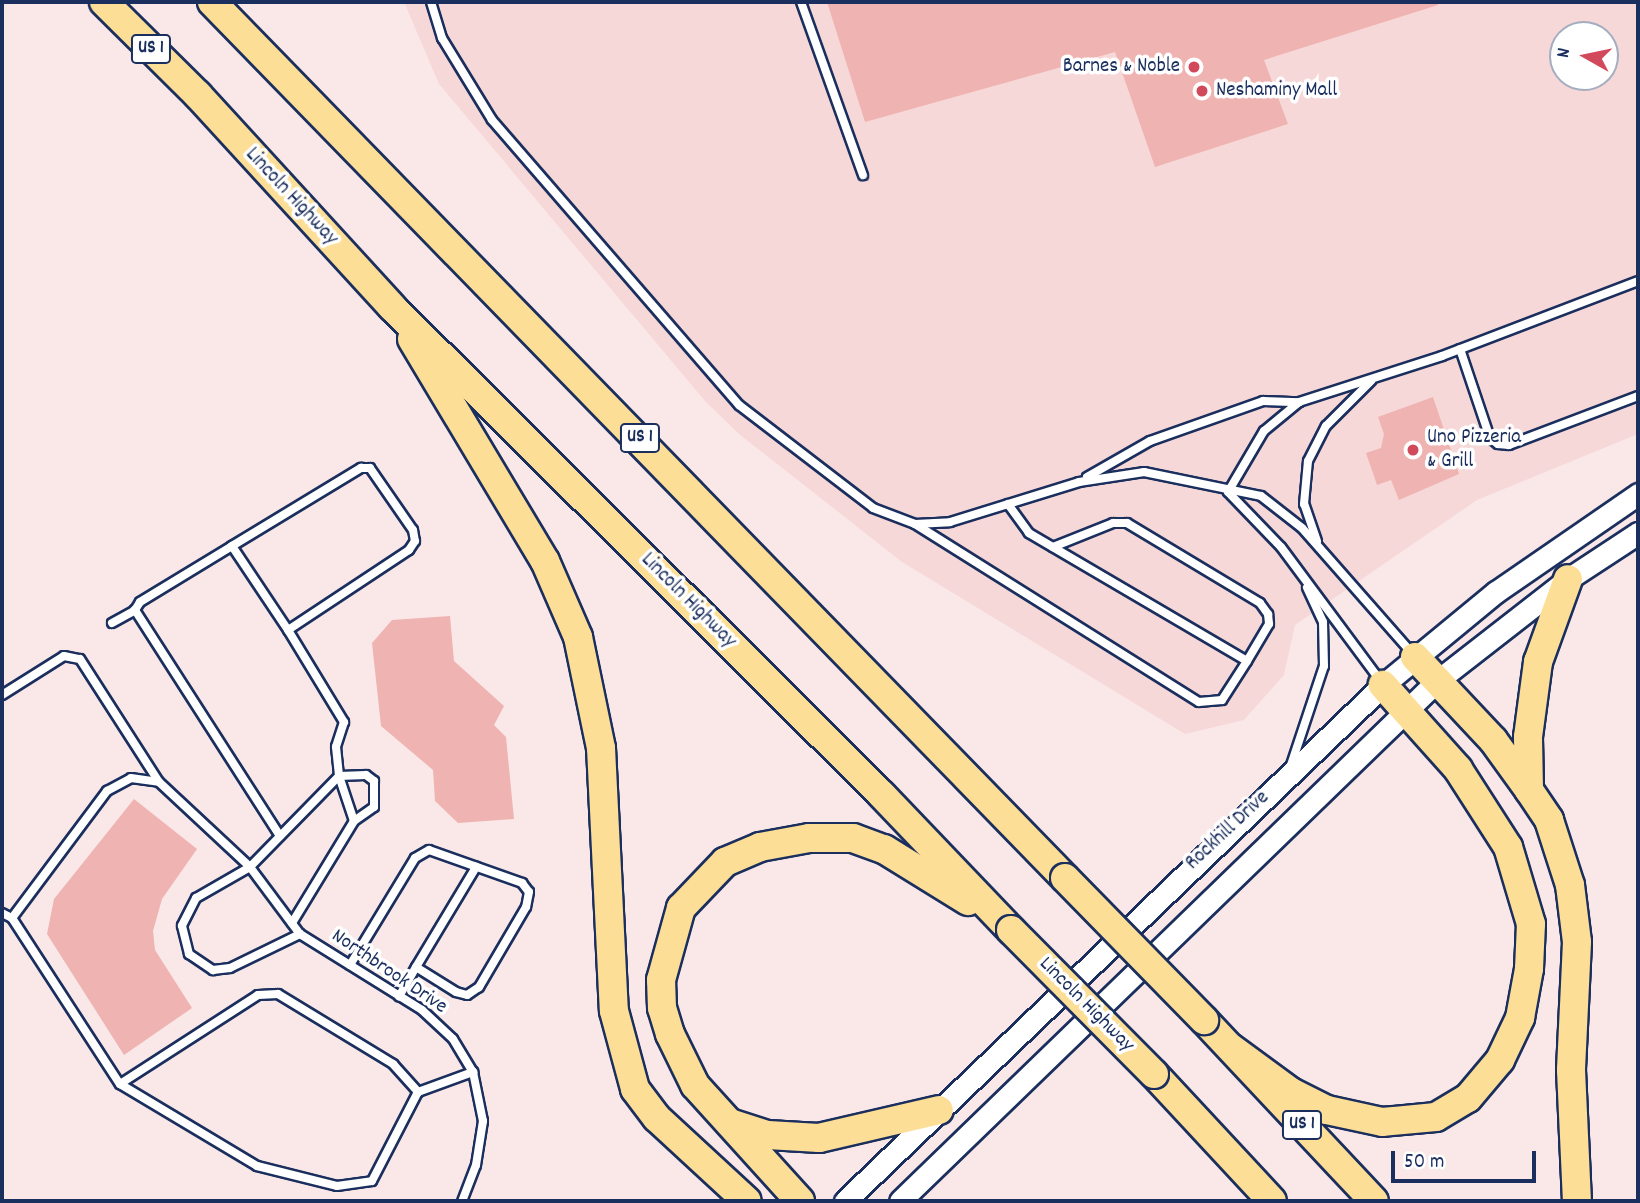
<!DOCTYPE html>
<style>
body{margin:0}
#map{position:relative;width:1640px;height:1203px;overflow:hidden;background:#fae8e8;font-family:Dekko,sans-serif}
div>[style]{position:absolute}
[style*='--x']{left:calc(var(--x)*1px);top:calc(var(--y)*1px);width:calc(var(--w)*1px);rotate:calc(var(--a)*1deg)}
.built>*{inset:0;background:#f7d8d8}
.building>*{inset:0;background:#efb3b1}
.roads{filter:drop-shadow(2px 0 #1b2f5e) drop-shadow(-2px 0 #1b2f5e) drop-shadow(0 2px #1b2f5e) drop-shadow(0 -2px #1b2f5e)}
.lane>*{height:8px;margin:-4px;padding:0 4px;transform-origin:4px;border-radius:4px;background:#fff}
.secondary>*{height:21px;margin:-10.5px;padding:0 10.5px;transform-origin:10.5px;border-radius:10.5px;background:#fff}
.highway>*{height:28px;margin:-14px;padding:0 14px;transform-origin:14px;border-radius:14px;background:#fcde96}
.bridges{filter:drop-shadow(2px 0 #1b2f5e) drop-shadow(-2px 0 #1b2f5e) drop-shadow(0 2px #1b2f5e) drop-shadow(0 -2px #1b2f5e)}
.highway-bridge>*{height:28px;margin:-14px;padding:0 14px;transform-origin:14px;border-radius:14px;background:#fcde96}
.dots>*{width:19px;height:19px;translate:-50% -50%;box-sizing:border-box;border:4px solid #fff;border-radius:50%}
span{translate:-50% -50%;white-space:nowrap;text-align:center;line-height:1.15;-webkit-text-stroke:7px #fff;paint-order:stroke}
.shield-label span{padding:2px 5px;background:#fff;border:2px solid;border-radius:5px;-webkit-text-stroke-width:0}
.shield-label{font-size:19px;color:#1b2f5e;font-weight:700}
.poi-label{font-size:21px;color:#1b2f5e}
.right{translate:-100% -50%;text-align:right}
.left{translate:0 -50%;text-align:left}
.street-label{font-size:21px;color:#1b2f5e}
.frame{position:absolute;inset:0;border:4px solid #1b2f5e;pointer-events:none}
.north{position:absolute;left:1549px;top:21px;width:70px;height:70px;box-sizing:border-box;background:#fff;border:2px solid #a4acbf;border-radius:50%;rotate:279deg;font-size:19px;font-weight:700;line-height:28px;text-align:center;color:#1b2f5e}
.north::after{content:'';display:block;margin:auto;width:24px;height:32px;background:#d1495b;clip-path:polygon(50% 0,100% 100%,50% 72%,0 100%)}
.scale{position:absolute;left:1391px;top:1151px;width:145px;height:32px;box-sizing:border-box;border:4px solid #1b2f5e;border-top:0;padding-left:9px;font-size:21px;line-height:24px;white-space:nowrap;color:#1b2f5e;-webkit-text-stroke:5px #fff;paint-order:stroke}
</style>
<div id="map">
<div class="built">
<div style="clip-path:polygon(evenodd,404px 2px,1638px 2px,1638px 434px,1477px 500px,1295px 625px,1284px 675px,1244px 720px,1185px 734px,902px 562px,739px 434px,705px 401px,439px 84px,404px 2px,1563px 35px,1605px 35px,1605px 77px,1563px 77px,1563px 35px)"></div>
</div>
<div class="building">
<div style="clip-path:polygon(827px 2px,1437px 2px,1438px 5px,1264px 60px,1288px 124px,1155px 167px,1115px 52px,865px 122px)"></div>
<div style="clip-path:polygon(1433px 397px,1459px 474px,1399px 500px,1391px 480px,1377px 485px,1366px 453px,1381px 448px,1384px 434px,1378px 417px)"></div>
<div style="clip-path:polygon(450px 616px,454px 661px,504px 706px,494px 725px,506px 737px,514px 819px,458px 823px,435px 801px,433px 770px,381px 726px,372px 643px,392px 620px)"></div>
<div style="clip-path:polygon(134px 799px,197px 849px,162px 899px,153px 931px,155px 950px,192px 1008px,124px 1055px,47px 934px,54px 899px)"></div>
</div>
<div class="roads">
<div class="lane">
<div style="--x:431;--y:2;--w:38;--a:73"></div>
<div style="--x:442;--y:38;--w:96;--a:58.6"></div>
<div style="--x:492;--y:120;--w:377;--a:49.1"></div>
<div style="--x:739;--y:405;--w:169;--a:37.5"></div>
<div style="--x:873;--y:508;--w:45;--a:20.9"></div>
<div style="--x:915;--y:524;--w:35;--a:-3"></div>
<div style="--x:950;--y:522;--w:135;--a:-17.2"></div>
<div style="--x:1079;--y:482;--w:66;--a:-8.7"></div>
<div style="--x:1144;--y:472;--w:119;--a:11.6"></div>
<div style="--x:1261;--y:496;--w:52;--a:38"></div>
<div style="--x:1302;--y:528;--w:165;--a:48.7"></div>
<div style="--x:801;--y:2;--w:184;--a:70.3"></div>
<div style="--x:1460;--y:349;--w:94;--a:71.4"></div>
<div style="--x:1490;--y:438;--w:10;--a:37"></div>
<div style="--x:1498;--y:444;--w:11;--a:5"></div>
<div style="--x:1509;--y:445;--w:138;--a:-20.8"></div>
<div style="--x:1087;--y:477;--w:73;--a:-29.7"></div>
<div style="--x:1150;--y:441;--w:120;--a:-19.5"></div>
<div style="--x:1263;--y:401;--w:36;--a:2"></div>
<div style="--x:1228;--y:492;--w:71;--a:-59.5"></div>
<div style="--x:1264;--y:431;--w:45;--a:-39.6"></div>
<div style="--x:1299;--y:402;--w:150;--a:-17.8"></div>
<div style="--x:1442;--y:356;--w:210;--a:-20.9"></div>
<div style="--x:1228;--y:492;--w:76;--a:46.1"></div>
<div style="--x:1281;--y:547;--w:169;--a:53.4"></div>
<div style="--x:915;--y:524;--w:335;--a:32.1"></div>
<div style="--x:1199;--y:702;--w:23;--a:-5"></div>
<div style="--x:1222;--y:700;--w:46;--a:-57.3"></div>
<div style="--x:1247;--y:661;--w:253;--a:-149.6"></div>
<div style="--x:1029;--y:533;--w:36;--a:-126"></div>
<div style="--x:1317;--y:541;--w:39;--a:-109"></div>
<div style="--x:1304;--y:504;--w:43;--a:-84.7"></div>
<div style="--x:1308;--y:461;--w:39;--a:-63"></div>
<div style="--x:1326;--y:426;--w:64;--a:-45"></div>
<div style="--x:232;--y:546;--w:101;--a:56.3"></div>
<div style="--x:1053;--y:547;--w:65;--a:-21.8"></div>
<div style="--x:1113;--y:523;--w:14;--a:0"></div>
<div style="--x:1127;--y:523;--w:155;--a:31"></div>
<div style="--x:1260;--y:603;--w:14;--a:54"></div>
<div style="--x:1268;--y:614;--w:10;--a:84"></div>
<div style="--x:1269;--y:624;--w:43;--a:120.7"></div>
<div style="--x:112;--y:623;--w:26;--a:-29"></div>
<div style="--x:2;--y:695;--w:73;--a:-32.2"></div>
<div style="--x:64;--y:656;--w:16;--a:11"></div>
<div style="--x:80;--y:659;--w:146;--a:57.3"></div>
<div style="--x:159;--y:782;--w:125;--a:43"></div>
<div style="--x:250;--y:867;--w:84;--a:53.3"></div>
<div style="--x:300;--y:934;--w:144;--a:31.9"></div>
<div style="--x:422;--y:1010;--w:42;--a:43.1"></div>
<div style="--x:453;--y:1039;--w:39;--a:59"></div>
<div style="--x:473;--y:1072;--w:50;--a:78.5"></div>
<div style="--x:483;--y:1121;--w:45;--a:99"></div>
<div style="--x:476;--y:1165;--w:39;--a:111"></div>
<div style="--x:1291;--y:765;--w:104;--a:-71.6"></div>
<div style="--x:1324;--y:666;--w:44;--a:-91.3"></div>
<div style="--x:1323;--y:622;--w:38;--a:-115"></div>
<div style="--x:280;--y:836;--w:269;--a:-122.7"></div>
<div style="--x:135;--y:610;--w:9;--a:-58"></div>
<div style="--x:140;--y:602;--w:108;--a:-31.3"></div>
<div style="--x:232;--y:546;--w:151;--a:-31.2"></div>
<div style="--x:361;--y:468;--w:9;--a:0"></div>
<div style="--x:370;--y:468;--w:75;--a:55.3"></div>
<div style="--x:413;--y:530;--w:11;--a:80"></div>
<div style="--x:415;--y:541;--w:11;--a:124"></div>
<div style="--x:409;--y:550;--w:145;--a:146.5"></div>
<div style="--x:288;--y:630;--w:108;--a:58.7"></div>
<div style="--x:344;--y:722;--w:26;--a:108"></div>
<div style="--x:336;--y:747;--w:29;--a:84"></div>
<div style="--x:339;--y:776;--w:127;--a:134.4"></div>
<div style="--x:250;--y:867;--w:62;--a:150.1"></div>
<div style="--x:196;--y:898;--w:31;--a:117"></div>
<div style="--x:182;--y:926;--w:29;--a:76"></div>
<div style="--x:189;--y:954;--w:29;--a:34"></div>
<div style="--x:213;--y:970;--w:17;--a:-7"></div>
<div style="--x:230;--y:968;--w:78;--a:-25.9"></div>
<div style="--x:2;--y:913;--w:11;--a:27"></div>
<div style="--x:12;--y:918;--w:198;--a:57"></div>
<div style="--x:120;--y:1084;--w:164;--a:-32.8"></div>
<div style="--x:258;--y:995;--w:20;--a:-3"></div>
<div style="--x:278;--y:994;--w:135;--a:31.3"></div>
<div style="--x:393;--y:1064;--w:38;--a:48"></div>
<div style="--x:418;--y:1092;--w:59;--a:-20"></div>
<div style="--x:12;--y:918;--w:159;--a:-53.2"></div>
<div style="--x:107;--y:791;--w:27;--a:-28"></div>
<div style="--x:131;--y:778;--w:28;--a:8"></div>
<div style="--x:292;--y:923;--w:119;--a:-58.7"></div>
<div style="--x:354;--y:821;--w:24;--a:-35"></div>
<div style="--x:374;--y:807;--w:26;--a:-90"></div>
<div style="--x:374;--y:781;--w:10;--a:-143"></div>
<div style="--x:366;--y:775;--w:27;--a:178"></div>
<div style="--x:339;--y:776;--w:47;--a:71.6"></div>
<div style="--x:350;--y:965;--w:125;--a:-58.7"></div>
<div style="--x:415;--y:858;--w:16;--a:-30"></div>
<div style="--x:429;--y:850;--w:99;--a:19.5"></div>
<div style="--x:522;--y:883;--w:11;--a:52"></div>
<div style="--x:529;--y:892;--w:15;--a:101"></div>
<div style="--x:526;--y:907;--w:93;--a:120.4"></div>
<div style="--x:479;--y:987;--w:14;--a:146"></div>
<div style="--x:467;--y:995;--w:11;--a:-165"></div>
<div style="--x:456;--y:992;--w:47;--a:-148"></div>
<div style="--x:416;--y:967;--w:34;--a:120"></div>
<div style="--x:416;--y:967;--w:117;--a:-59"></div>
<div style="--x:120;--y:1084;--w:160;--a:30.9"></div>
<div style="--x:257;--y:1166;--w:82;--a:14"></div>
<div style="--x:337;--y:1186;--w:35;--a:-8"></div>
<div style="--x:372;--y:1181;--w:100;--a:-62.7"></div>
</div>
<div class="secondary">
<div style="--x:845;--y:1201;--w:745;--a:-43.8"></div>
<div style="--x:1383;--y:685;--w:146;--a:-39.5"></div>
<div style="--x:1496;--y:592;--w:173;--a:-34.6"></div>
<div style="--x:900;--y:1201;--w:748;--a:-44.08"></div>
<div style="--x:1437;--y:681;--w:166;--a:-37.9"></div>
<div style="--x:1568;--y:579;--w:84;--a:-33.3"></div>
</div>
<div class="highway">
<div style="--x:104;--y:2;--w:132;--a:44.7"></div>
<div style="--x:198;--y:95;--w:287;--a:47.5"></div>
<div style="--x:392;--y:307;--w:692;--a:44.88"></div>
<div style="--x:882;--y:795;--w:187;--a:46.3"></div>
<div style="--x:212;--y:2;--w:1223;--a:45.76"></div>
<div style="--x:412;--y:339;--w:259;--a:59.1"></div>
<div style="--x:545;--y:561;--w:83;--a:66.5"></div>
<div style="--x:578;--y:637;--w:113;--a:78.3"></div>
<div style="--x:601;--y:748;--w:263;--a:87.2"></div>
<div style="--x:614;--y:1011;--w:81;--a:74.9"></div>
<div style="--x:635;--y:1089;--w:36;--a:53"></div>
<div style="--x:657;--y:1118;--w:122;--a:42.7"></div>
<div style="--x:1415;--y:657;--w:114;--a:46.8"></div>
<div style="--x:1493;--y:740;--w:62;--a:54.2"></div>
<div style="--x:1529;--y:790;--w:36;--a:56"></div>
<div style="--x:1549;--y:820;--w:68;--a:72.1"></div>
<div style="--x:1570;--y:885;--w:57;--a:83"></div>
<div style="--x:1577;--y:942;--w:128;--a:92.7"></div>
<div style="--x:1571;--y:1070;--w:131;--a:87.4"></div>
<div style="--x:1529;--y:790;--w:53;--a:-91.1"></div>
<div style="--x:1528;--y:737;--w:76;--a:-82.4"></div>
<div style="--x:1538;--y:662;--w:88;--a:-70.1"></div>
<div style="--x:1204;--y:1020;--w:248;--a:46.8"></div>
<div style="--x:1231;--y:1048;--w:74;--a:36.3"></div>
<div style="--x:1291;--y:1092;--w:40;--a:26.6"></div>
<div style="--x:1327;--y:1110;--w:56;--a:12.3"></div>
<div style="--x:1382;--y:1122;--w:54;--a:-5.3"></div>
<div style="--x:1436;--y:1117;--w:37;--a:-31"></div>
<div style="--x:1468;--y:1098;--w:50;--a:-49.9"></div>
<div style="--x:1500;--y:1060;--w:47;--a:-64.5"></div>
<div style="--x:1520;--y:1018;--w:50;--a:-79.6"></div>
<div style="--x:1529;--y:969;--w:45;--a:-87.5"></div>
<div style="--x:1531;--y:924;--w:80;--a:-106.6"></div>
<div style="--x:1508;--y:847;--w:93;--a:-122.7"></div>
<div style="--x:1458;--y:769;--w:113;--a:-131.8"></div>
<div style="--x:1154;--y:1074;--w:173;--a:47.1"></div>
<div style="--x:730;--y:1123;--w:40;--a:18"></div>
<div style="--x:768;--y:1135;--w:51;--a:3.4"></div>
<div style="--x:819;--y:1138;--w:123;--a:-13.1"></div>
<div style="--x:800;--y:1201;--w:156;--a:-132.2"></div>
<div style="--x:695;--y:1085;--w:57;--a:-116.1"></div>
<div style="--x:670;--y:1034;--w:27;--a:-107"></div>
<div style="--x:662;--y:1008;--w:28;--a:-92"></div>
<div style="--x:661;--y:980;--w:75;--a:-74.5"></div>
<div style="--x:681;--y:908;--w:64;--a:-46.3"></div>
<div style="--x:725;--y:862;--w:38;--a:-23"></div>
<div style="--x:760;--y:847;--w:50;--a:-10.4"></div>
<div style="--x:809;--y:838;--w:44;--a:0"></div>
<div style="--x:853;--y:838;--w:33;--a:20"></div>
<div style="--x:884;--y:849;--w:99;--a:31.8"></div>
</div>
</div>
<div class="bridges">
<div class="highway-bridge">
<div style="--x:1065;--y:878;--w:199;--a:45.6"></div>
<div style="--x:1011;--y:930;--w:203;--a:45.2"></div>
</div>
</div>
<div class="dots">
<div style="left:1194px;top:67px;background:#d1495b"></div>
<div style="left:1202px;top:91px;background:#d1495b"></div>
<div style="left:1413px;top:450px;background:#d1495b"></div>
</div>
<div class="shield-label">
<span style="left:151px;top:49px">US 1</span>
<span style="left:640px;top:438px">US 1</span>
<span style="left:1302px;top:1125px">US 1</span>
</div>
<div class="poi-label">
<span class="right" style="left:1180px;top:67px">Barnes &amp; Noble</span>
<span class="left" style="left:1216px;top:91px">Neshaminy Mall</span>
<span class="left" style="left:1427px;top:450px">Uno Pizzeria<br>&amp; Grill</span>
</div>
<div class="street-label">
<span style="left:291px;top:197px;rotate:47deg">Lincoln Highway</span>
<span style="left:688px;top:601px;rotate:45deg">Lincoln Highway</span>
<span style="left:1228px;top:831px;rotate:-43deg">Rockhill Drive</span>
<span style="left:389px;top:972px;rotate:34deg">Northbrook Drive</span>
<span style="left:1086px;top:1005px;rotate:45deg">Lincoln Highway</span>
</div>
<div class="frame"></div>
<div class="north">N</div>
<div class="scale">50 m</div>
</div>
